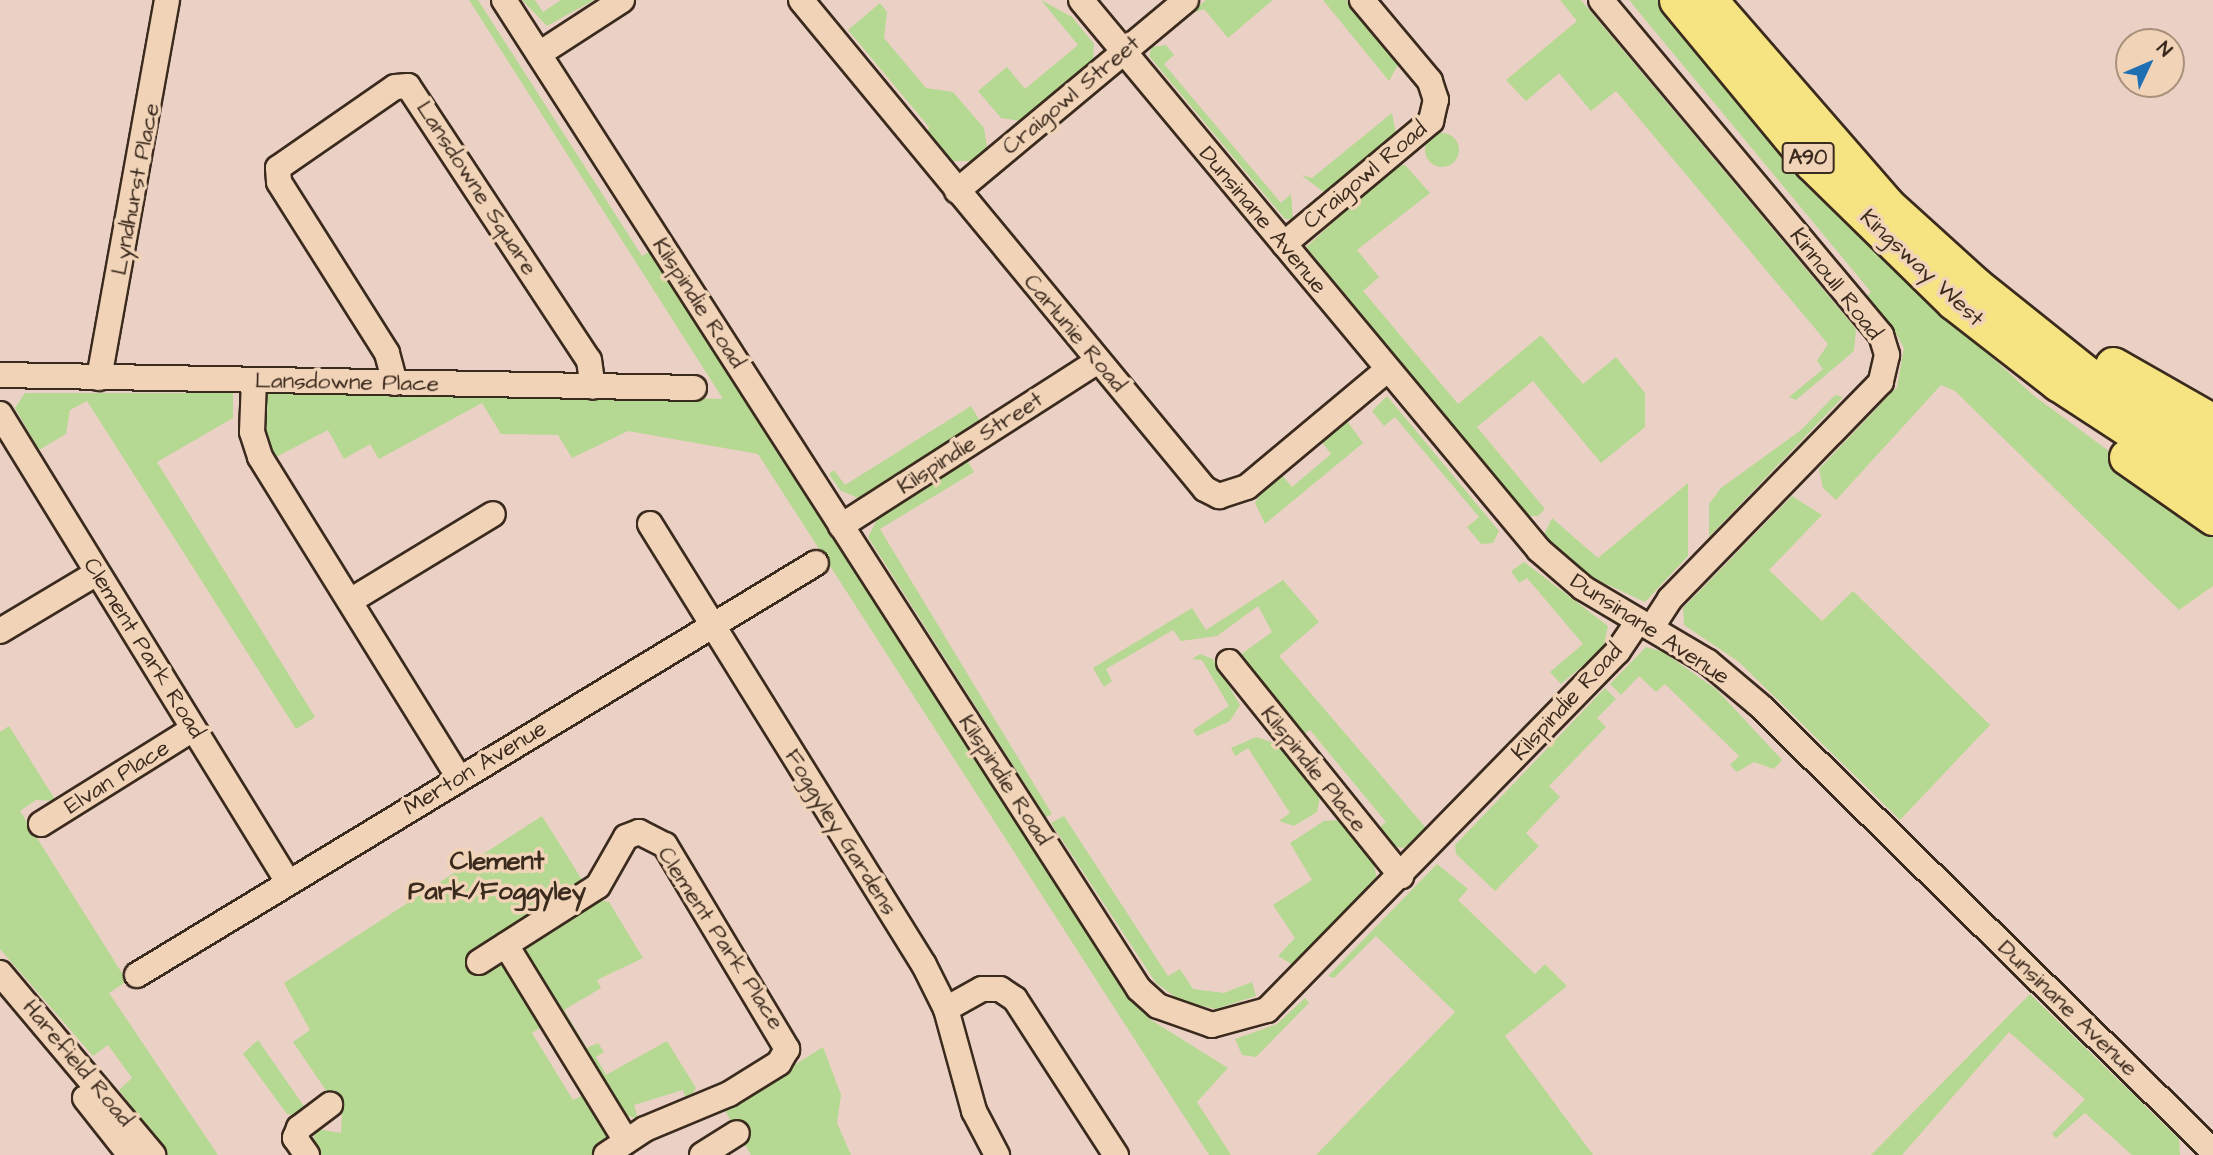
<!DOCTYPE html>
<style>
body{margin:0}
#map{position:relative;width:2213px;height:1155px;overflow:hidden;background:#ebd1c5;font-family:"Architects Daughter",sans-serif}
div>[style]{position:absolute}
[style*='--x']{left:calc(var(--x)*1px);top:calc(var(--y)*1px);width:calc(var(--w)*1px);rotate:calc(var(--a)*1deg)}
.green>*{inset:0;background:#b5d892}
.round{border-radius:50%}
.roads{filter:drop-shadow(2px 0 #3b2a1e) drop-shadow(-2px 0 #3b2a1e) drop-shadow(0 2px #3b2a1e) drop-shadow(0 -2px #3b2a1e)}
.minor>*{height:24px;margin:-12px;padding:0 12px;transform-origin:12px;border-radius:12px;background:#f1d4b8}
.highway>*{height:35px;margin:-17.5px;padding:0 17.5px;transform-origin:17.5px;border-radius:17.5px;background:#f6e381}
span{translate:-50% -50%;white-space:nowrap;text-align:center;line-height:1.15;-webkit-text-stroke:7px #f1d4b8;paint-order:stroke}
.shield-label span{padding:2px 5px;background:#f1d4b8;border:2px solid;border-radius:5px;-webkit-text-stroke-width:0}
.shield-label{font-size:21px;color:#3b2a1e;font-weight:700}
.street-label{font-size:23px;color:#3b2a1e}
.quarter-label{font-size:26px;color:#3b2a1e;font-weight:700}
.north{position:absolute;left:2115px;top:28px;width:70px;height:70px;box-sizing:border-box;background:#f1d4b8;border:2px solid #a8907a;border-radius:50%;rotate:46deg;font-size:19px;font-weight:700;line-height:28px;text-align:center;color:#3b2a1e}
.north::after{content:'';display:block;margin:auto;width:24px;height:32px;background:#1f6fb2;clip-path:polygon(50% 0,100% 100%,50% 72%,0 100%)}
</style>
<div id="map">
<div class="green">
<div style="clip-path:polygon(469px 0,478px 0,642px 256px,654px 249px,1148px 1018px,1228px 1068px,1197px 1102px,1231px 1155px,1209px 1155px,758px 454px,628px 431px,572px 458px,558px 435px,501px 434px,482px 403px,379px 459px,370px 444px,344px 459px,328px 430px,276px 457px,266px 439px,264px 398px,271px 390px,723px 399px)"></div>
<div style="clip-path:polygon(522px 0,535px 0,543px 12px,561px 0,594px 0,547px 26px)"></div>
<div style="clip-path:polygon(1041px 0,1072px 17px,1094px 44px,1093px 61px,1022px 121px,1001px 118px,978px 91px,1007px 67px,1025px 89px,1078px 45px)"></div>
<div style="clip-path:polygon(1206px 0,1273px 0,1228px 38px,1204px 9px,1188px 15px)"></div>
<div style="clip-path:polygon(1323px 0,1346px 0,1399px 63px,1389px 81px)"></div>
<div style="clip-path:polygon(1560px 0,1581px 0,1856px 329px,1854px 351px,1796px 400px,1789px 397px,1823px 369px,1817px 361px,1828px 344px,1616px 91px,1591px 111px,1559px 73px,1526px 101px,1506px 80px,1577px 21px)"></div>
<div style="clip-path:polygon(1629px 0,1663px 0,1898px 271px,2033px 395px,2213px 528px,2213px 586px,2179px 610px,1955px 391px,1941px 385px,1836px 500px,1823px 488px,1819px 469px,1897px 387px,1904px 348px,1893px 328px,1863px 300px,1871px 292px)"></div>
<div style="clip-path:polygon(880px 3px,887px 12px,884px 38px,926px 88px,953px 92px,984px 128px,987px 147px,977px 161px,949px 161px,927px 134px,929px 127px,848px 30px)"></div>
<div style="clip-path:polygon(1166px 45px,1174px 55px,1164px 64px,1281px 203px,1291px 194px,1293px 219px,1285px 219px,1149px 56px,1152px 47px)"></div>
<div style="clip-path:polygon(1392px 113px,1396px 134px,1325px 193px,1301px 175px,1312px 178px)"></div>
<div class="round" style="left:1425px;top:133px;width:34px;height:34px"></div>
<div style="clip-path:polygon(1405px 165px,1430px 193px,1357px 250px,1379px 277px,1363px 291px,1458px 404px,1541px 335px,1583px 384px,1616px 357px,1645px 393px,1645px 427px,1601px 463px,1533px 381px,1477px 427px,1545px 509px,1538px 516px,1529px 516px,1306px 247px,1396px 166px)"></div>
<div style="clip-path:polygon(25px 393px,233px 393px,233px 418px,157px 462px,315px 717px,296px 729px,87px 401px,70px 410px,66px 434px,39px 450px,15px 408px)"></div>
<div style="clip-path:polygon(1835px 395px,1843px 397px,1709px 537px,1709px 504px,1721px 488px,1801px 430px)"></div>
<div style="clip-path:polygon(1387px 396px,1499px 531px,1493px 543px,1481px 544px,1467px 527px,1479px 517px,1395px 417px,1384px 426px,1372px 411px)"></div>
<div style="clip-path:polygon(971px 406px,980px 421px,858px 498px,840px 490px,829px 474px,834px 470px,845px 485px)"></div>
<div style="clip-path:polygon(1347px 421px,1363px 443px,1265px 524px,1255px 503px,1261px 492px,1281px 474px,1292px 487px,1331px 454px,1322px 442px)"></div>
<div style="clip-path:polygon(967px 460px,974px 472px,880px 529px,1052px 814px,1046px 817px,868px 537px,881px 512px)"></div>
<div style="clip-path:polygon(1688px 483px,1688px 556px,1645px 602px,1576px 570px,1542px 539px,1552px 518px,1598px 558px)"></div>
<div style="clip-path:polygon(1792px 496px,1822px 515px,1769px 570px,1822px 621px,1853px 591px,1990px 725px,1900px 820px,1739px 662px,1684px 625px,1683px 608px)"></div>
<div style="clip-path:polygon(1524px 562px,1608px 626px,1603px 649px,1561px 684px,1550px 672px,1583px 644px,1527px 578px,1519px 583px,1511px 571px)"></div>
<div style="clip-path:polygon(1283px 580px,1319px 622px,1279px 656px,1426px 828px,1404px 848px,1392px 846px,1377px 830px,1386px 822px,1310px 730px,1300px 736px,1240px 655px,1272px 632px,1258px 606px,1217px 636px,1181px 641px,1173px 630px,1106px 669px,1112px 681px,1104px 687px,1093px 668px,1192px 608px,1206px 630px)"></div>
<div style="clip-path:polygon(1646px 647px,1663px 652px,1716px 689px,1782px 760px,1774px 769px,1754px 762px,1737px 772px,1730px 765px,1739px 756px,1665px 684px,1656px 692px,1639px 676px,1621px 695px,1610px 684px)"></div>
<div style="clip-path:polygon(1200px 654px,1213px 659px,1240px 705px,1230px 721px,1197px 736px,1193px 730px,1229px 706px,1202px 660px,1192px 659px)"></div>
<div style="clip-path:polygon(1605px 688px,1616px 699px,1597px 718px,1606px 727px,1549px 786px,1560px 797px,1526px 833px,1539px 846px,1495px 891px,1456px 854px,1455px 845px)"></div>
<div style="clip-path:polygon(9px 726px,56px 801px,36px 800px,20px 811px,127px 981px,109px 993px,218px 1155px,168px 1155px,119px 1090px,132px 1078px,108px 1045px,93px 1056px,0 949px,0 732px)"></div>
<div style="clip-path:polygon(1256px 737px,1277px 744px,1320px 797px,1317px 812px,1294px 826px,1279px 821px,1290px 813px,1248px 748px,1235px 756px,1231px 748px)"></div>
<div style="clip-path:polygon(542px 816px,586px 886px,500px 963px,543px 1026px,532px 1033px,573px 1100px,585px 1094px,615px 1141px,593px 1155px,321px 1155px,312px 1143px,317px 1129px,341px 1133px,342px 1114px,293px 1042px,310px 1030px,284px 983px)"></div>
<div style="clip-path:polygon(1064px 816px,1168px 976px,1180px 969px,1193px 989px,1224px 993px,1252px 982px,1256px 996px,1216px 1009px,1181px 1001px,1156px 983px,1051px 823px)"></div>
<div style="clip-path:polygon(1339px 820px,1373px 861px,1377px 879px,1293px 965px,1278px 956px,1295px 938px,1273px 905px,1312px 880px,1290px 843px,1324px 821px)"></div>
<div style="clip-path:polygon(1437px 864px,1468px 889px,1458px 900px,1535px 974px,1545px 964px,1567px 986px,1505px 1036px,1593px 1155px,1316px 1155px,1455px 1012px,1376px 936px,1334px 978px,1328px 976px)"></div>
<div style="clip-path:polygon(590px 897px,609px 902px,643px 958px,597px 980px,601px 988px,564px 1010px,587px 1048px,598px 1043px,604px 1052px,596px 1057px,606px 1075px,667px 1041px,696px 1088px,687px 1103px,683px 1090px,634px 1105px,638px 1119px,620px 1113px,519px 951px)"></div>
<div style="clip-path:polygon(2030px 994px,2179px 1139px,2180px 1155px,2132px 1155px,2085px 1113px,2056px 1138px,2052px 1134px,2085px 1099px,2009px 1032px,1902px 1155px,1871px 1155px)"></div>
<div style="clip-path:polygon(1305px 998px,1309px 1003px,1256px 1057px,1242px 1055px,1235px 1039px,1277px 1024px)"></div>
<div style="clip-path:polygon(258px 1040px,308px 1112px,301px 1116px,287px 1114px,243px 1054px)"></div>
<div style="clip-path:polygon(823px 1047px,841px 1095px,837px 1123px,851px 1155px,751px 1155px,724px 1109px)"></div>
</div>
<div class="roads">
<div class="minor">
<div style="--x:504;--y:0;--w:1175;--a:57.3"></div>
<div style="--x:1139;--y:989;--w:25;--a:42"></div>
<div style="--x:1158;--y:1006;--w:57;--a:19.4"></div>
<div style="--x:1212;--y:1025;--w:57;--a:-15.3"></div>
<div style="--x:1267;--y:1010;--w:502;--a:-45.65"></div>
<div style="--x:1618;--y:651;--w:36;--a:-56"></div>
<div style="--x:801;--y:0;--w:634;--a:50.44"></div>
<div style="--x:1205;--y:489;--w:16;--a:27"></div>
<div style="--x:1219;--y:496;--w:29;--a:-18"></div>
<div style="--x:1247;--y:487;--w:182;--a:-39.9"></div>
<div style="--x:1081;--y:0;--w:716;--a:50.21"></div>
<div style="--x:1539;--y:550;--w:58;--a:40.8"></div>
<div style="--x:1583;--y:588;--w:145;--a:30.6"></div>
<div style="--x:1708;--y:662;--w:67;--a:40.1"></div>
<div style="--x:1759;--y:705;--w:635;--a:44.49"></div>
<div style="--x:1601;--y:0;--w:437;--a:50.1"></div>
<div style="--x:1881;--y:335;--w:21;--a:73"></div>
<div style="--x:1887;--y:355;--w:28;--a:103"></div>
<div style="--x:1881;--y:382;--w:303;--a:134.2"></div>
<div style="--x:1670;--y:599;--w:33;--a:123"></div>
<div style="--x:539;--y:54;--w:99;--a:-33"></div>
<div style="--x:957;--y:191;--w:298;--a:-39.8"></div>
<div style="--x:1284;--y:244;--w:192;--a:-39.9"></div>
<div style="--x:1431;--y:121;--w:22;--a:-77"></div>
<div style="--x:1436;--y:100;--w:20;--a:-108"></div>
<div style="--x:1430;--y:81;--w:106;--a:-130"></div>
<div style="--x:0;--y:375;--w:694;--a:1.07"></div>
<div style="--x:99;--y:378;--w:384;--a:-79.8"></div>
<div style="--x:254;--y:380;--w:52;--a:92.2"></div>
<div style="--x:252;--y:432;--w:26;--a:72"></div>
<div style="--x:260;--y:457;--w:378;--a:58.2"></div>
<div style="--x:395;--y:383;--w:31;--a:-105"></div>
<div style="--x:387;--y:353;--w:202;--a:-122.3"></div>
<div style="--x:279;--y:182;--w:14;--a:-94"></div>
<div style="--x:278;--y:168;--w:142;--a:-34.7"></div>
<div style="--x:395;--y:87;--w:13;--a:-4"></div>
<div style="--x:408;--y:86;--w:328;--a:56.6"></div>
<div style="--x:589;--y:360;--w:27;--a:82"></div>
<div style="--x:0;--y:414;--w:550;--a:58.39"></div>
<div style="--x:650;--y:524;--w:519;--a:58.15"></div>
<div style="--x:924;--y:965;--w:49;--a:63.4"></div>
<div style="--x:946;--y:1009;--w:106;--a:74.6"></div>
<div style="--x:974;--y:1111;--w:50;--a:62.4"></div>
<div style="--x:841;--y:526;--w:305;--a:-32.7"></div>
<div style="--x:350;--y:601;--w:167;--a:-31.3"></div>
<div style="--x:0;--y:631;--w:113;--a:-30.9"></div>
<div style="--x:1229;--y:662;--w:275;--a:51.2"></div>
<div style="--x:41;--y:824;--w:179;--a:-32"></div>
<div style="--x:506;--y:945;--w:230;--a:58.5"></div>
<div style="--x:479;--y:962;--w:141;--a:-32.6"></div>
<div style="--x:598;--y:886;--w:56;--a:-60.3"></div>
<div style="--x:626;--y:837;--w:14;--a:-21"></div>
<div style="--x:639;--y:832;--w:29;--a:27"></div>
<div style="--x:665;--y:845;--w:238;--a:59.1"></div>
<div style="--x:787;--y:1049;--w:16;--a:120"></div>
<div style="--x:779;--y:1063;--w:59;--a:148.2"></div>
<div style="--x:729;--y:1094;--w:91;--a:157.4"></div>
<div style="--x:645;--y:1129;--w:47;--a:146.3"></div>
<div style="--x:0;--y:973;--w:238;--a:49.9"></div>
<div style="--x:137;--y:975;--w:794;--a:-31.25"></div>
<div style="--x:946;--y:1009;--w:41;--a:-29.1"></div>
<div style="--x:982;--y:989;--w:18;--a:0"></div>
<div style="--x:1000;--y:989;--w:18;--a:34"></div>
<div style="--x:1015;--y:999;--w:186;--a:57.1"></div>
<div style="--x:85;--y:1098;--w:73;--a:51.7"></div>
<div style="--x:307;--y:1155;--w:21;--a:-125"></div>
<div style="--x:295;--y:1138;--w:11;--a:-68"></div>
<div style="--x:299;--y:1128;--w:39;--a:-37"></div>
<div style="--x:702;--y:1155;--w:41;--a:-32.2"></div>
</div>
<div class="highway">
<div style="--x:1677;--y:0;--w:212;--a:50.4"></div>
<div style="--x:1812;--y:163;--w:199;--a:44.4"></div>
<div style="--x:1954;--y:302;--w:132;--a:37.9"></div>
<div style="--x:2058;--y:383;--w:185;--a:33.1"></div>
<div style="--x:1709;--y:0;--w:271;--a:49"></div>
<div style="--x:1887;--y:205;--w:118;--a:42.2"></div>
<div style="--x:1974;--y:284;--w:142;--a:38.7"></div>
<div style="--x:2085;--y:373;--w:152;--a:32.6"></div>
<div style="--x:2113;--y:365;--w:115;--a:29.7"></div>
<div style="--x:2127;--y:457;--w:105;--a:34.9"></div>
</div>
</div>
<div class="shield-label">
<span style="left:1808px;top:158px">A90</span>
</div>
<div class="street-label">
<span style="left:1071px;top:95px;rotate:-40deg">Craigowl Street</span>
<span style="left:1365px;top:175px;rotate:-40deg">Craigowl Road</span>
<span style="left:477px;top:188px;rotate:57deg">Lansdowne Square</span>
<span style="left:135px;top:189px;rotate:-79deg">Lyndhurst Place</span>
<span style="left:1263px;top:220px;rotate:50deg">Dunsinane Avenue</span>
<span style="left:1922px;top:268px;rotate:43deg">Kingsway West</span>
<span style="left:1836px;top:284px;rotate:52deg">Kinnoull Road</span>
<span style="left:699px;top:303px;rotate:57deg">Kilspindie Road</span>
<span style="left:1075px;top:333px;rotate:50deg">Carlunie Road</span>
<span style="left:347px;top:382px;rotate:1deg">Lansdowne Place</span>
<span style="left:970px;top:443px;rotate:-33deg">Kilspindie Street</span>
<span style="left:1650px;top:629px;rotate:33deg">Dunsinane Avenue</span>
<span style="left:144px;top:648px;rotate:58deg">Clement Park Road</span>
<span style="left:1567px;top:702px;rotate:-47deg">Kilspindie Road</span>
<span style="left:475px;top:768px;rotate:-31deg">Merton Avenue</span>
<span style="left:1314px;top:769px;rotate:51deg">Kilspindie Place</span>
<span style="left:117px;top:777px;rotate:-32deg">Elvan Place</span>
<span style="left:1005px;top:780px;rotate:57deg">Kilspindie Road</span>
<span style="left:841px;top:832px;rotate:58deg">Foggyley Gardens</span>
<span style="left:721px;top:938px;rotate:57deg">Clement Park Place</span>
<span style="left:2068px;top:1008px;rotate:44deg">Dunsinane Avenue</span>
<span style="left:78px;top:1063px;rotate:50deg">Harefield Road</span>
</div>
<div class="quarter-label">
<span style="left:497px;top:877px">Clement<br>Park/Foggyley</span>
</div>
<div class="north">N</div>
</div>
